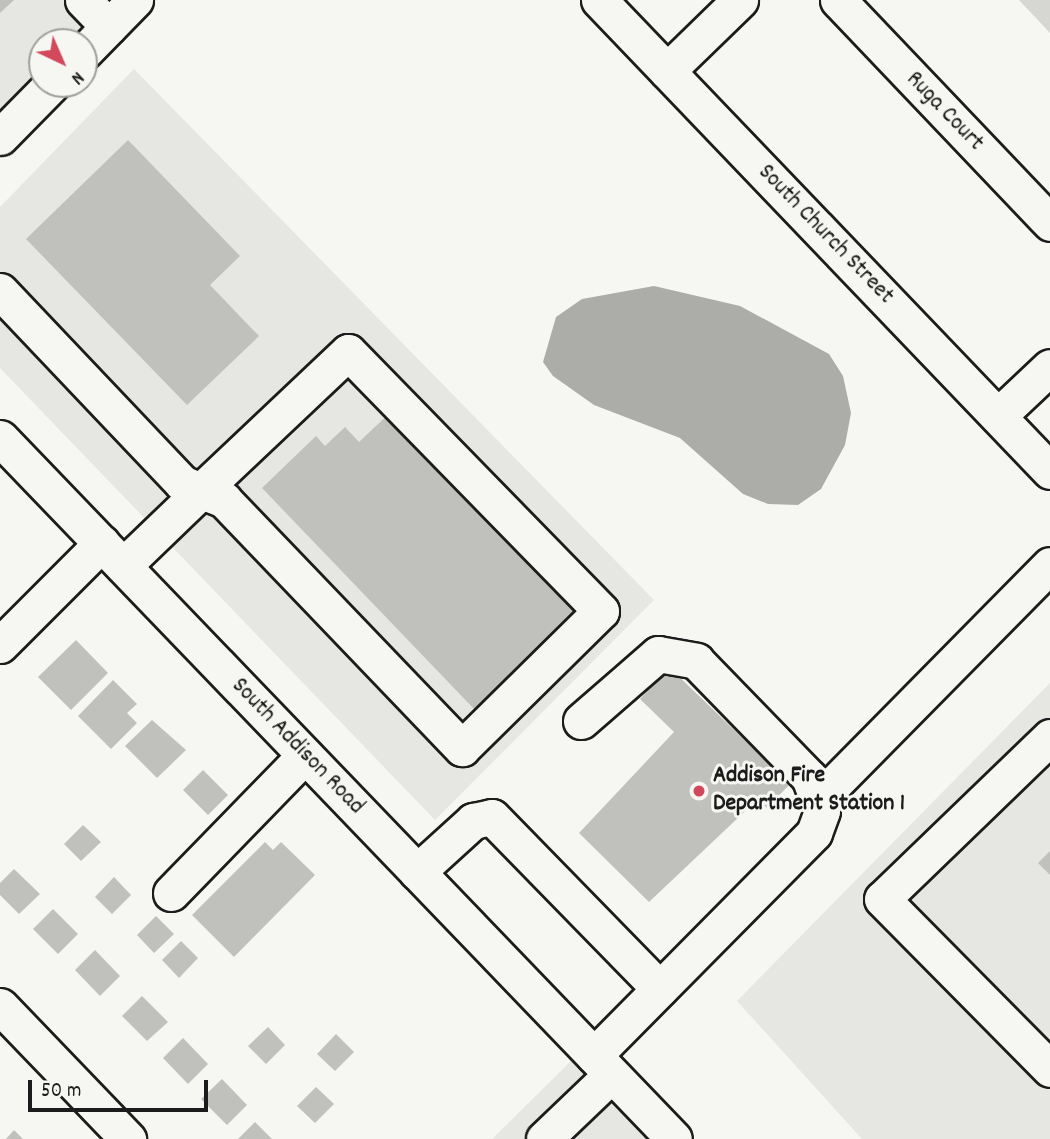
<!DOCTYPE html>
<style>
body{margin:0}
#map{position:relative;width:1050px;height:1139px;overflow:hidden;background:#f6f6f2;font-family:Dekko,sans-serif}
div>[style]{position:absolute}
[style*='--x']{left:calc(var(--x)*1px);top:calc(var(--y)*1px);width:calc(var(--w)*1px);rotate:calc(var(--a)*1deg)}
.built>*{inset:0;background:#e6e6e2}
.green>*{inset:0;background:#d6d6d2}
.water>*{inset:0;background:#acaca9}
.building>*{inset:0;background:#c0c0bd}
.roads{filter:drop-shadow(2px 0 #1c1c1c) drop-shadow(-2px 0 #1c1c1c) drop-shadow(0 2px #1c1c1c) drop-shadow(0 -2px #1c1c1c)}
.minor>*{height:35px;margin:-17.5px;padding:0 17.5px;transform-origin:17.5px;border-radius:17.5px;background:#f6f6f2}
.dots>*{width:19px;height:19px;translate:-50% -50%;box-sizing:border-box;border:4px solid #f6f6f2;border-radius:50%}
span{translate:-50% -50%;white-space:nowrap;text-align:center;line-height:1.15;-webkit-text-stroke:6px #f6f6f2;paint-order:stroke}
.street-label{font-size:24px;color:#1c1c1c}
.poi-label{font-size:24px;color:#1c1c1c;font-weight:700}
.left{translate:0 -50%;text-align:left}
.north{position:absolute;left:28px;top:28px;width:70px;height:70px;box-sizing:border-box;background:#f6f6f2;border:2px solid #9f9f9c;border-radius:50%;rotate:136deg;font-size:19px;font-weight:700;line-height:28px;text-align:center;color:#1c1c1c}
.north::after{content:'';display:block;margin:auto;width:24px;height:32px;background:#d1495b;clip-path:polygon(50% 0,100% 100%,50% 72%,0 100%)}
.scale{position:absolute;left:28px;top:1080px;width:180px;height:32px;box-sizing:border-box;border:4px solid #1c1c1c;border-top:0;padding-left:9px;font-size:21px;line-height:24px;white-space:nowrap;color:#1c1c1c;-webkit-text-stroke:5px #f6f6f2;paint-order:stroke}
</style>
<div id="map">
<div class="built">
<div style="clip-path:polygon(0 0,121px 0,79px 42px,42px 42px,42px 79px,0 122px)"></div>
<div style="clip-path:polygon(134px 69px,654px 600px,435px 820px,0 368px,0 207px)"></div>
<div style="clip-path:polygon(1050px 683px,1050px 1139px,862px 1139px,737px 1001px)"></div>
<div style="clip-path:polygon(571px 1061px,646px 1139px,492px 1139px)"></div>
</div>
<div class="green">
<div style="clip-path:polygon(1019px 0,1050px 0,1050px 33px)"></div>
</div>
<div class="water">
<div style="clip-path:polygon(654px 286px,740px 306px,829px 354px,843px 376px,851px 413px,845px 445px,821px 489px,798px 505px,768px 504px,743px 494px,680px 438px,594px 405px,553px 376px,543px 362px,556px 317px,582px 299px)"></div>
</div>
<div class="building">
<div style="clip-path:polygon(0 0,14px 0,0 13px)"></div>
<div style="clip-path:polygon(128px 140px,240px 256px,210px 285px,259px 336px,187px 405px,26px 239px)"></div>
<div style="clip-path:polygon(395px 408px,586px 606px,476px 711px,262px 488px,316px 436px,325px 446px,345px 427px,359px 442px)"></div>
<div style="clip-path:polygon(76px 640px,108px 673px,71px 710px,38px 677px)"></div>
<div style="clip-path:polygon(670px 668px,790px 784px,767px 808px,758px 799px,649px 902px,579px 833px,674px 732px,640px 699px)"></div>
<div style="clip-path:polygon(113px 680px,137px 704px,127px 713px,137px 723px,111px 749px,78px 716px)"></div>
<div style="clip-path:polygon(152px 720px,186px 750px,157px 778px,125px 746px)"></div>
<div style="clip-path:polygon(203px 770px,228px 795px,208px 815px,183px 790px)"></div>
<div style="clip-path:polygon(785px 795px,791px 802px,781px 812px,774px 806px)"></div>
<div style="clip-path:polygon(83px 825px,101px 842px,81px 861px,64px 844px)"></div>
<div style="clip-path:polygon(265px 842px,273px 850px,281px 842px,315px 875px,234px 957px,192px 915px)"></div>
<div style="clip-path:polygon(1050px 851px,1050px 875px,1038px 863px)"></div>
<div style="clip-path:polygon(14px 869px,40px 894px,19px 914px,0 895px,0 883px)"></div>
<div style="clip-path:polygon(114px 877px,131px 895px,112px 914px,95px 897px)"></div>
<div style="clip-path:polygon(53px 909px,78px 934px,58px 954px,33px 929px)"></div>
<div style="clip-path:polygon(156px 916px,174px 934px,154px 953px,137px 935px)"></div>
<div style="clip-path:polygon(181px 941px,198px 958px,179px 978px,162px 960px)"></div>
<div style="clip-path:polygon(95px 950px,120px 976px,100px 996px,75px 970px)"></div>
<div style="clip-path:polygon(142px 996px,168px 1022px,147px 1041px,122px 1016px)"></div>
<div style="clip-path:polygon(268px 1027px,285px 1045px,266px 1064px,248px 1046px)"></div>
<div style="clip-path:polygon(336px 1034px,354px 1052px,335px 1071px,317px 1054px)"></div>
<div style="clip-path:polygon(183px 1038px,208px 1064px,188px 1084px,163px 1058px)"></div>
<div style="clip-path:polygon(222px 1079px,247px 1105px,227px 1125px,201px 1099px)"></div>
<div style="clip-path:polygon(316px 1087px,334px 1104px,315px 1123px,297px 1106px)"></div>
<div style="clip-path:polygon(255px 1122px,272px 1139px,238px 1139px)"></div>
<div style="clip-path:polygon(14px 1130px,23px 1139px,6px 1139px)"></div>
</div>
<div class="roads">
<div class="minor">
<div style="--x:83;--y:0;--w:37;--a:46"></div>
<div style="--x:599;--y:0;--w:652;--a:46.24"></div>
<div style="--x:838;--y:0;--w:308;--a:46.4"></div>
<div style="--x:84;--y:52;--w:73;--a:-45.6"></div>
<div style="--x:667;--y:71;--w:102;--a:-44.2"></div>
<div style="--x:0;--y:137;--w:74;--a:-45.5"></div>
<div style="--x:0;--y:291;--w:265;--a:46.5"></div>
<div style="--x:182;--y:483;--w:21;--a:23"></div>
<div style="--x:201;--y:491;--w:25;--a:21"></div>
<div style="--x:224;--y:500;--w:344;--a:46.2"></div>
<div style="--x:462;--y:748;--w:195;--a:-44.6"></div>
<div style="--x:601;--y:611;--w:362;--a:-134.3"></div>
<div style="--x:348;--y:352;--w:202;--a:136.6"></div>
<div style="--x:201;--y:491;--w:108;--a:136.1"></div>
<div style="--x:998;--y:416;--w:71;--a:-43.3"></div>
<div style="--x:0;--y:438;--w:972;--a:46.12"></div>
<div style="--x:0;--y:645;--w:144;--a:-45"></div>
<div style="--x:581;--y:721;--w:102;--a:-41"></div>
<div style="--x:658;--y:654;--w:39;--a:10"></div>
<div style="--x:696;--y:661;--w:162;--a:45.8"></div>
<div style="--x:809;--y:777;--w:36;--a:69"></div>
<div style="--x:822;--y:811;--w:23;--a:110"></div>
<div style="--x:814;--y:833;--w:313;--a:134.7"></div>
<div style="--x:1050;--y:737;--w:233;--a:136"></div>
<div style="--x:882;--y:899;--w:239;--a:45.3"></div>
<div style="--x:820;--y:798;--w:327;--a:-45.4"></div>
<div style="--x:417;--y:872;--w:76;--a:-42.3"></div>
<div style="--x:473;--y:821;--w:19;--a:-12"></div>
<div style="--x:492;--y:817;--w:240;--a:45.7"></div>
<div style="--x:171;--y:893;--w:192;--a:-45.8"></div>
<div style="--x:0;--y:1006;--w:185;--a:46.1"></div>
<div style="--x:544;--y:1139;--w:93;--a:-43.7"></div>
</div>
</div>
<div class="dots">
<div style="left:699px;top:791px;background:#d1495b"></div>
</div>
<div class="street-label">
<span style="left:944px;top:112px;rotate:46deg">Ruga Court</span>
<span style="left:825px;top:235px;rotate:46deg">South Church Street</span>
<span style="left:297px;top:747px;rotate:46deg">South Addison Road</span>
</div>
<div class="poi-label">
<span class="left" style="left:713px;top:791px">Addison Fire<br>Department Station 1</span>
</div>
<div class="north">N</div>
<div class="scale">50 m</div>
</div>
